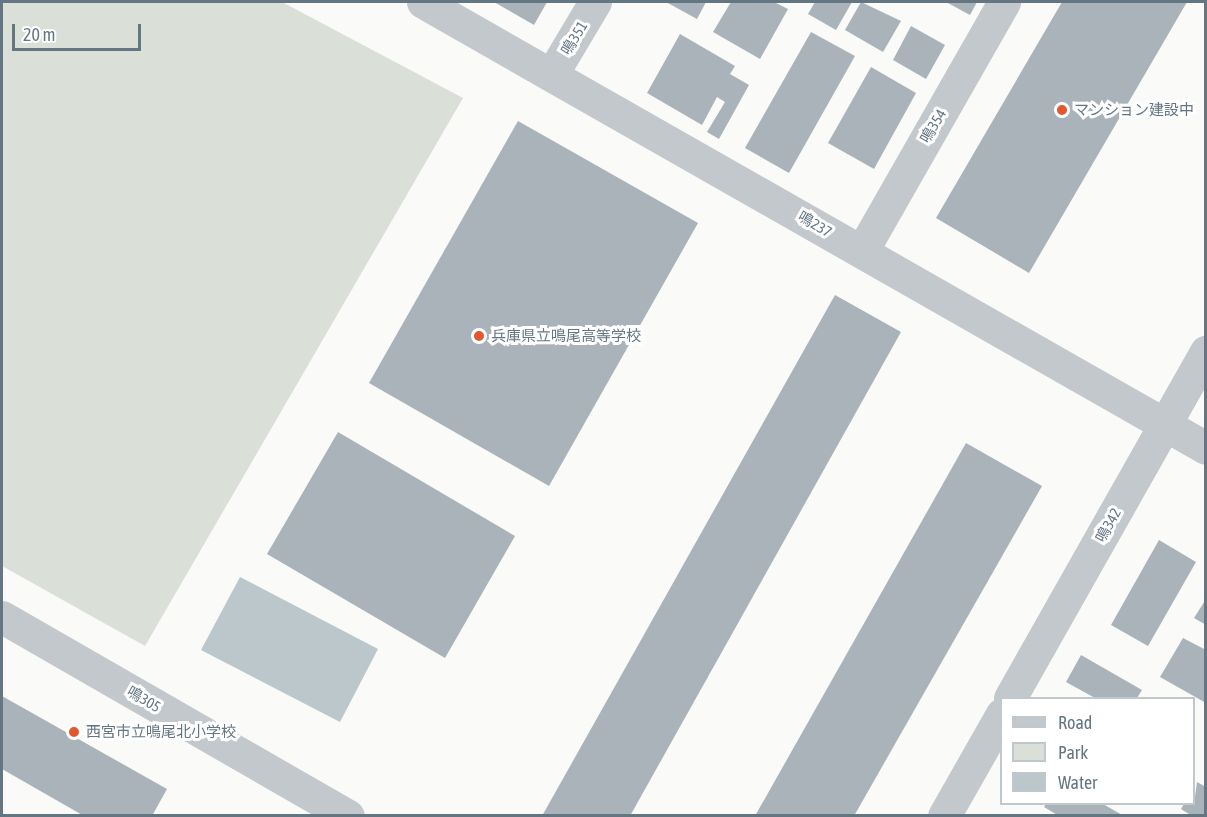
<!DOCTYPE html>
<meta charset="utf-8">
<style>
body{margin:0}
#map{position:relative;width:1207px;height:817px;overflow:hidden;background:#fafaf8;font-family:"Asap Condensed","Noto Sans JP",sans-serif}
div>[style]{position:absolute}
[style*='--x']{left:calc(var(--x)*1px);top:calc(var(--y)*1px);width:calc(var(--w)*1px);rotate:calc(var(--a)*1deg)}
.green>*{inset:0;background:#dadfd7}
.water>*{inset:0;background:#bbc7cb}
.building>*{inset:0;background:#aab3b9}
.street>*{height:33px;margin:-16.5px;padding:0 16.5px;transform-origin:16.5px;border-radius:16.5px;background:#c3c8cc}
.dots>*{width:16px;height:16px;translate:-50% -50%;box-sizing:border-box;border:3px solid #fff;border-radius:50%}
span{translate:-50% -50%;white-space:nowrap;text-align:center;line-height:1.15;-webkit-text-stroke:6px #fff;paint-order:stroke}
.street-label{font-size:15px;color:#657683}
.poi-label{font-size:15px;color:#657683}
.left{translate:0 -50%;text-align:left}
.frame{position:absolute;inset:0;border:3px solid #657683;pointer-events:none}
.legend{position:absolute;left:1000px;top:697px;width:195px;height:108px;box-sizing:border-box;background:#fff;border:2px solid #c1c8cd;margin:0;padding:8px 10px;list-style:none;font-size:18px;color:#657683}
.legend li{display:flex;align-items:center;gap:12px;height:30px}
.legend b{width:30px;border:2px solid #c1c8cd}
.scale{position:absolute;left:12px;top:24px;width:129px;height:27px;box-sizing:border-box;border:3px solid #657683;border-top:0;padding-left:8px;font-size:18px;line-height:21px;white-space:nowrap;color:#657683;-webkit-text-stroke:4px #fff;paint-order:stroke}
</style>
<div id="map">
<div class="green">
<div style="clip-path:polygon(2px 2px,282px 2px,463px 98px,145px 646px,2px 566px)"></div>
</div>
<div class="water">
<div style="clip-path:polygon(240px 577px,378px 649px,340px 722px,201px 650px)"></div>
</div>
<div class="building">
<div style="clip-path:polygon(494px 2px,547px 2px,534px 25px)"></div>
<div style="clip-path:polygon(666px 2px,706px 2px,697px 19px)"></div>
<div style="clip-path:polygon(731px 2px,774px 2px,788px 9px,760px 59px,713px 32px)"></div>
<div style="clip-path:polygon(815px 2px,852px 2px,836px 30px,808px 14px)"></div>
<div style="clip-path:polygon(861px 2px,901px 21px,883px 52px,845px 30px)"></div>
<div style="clip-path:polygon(946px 2px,977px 2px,970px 15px)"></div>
<div style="clip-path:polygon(1062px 2px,1187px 2px,1029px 273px,936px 218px)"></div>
<div style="clip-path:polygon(911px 26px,945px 45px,926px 79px,893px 60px)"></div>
<div style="clip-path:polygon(811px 32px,855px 56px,789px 173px,745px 148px)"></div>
<div style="clip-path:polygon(680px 34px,735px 66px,730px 74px,749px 85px,719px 139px,707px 132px,725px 102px,717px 97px,702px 125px,647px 93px)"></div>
<div style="clip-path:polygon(871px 67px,916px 93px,874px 169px,828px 143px)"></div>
<div style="clip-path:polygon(518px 121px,698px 223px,549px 486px,369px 383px)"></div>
<div style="clip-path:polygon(835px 295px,901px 332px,630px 816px,542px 816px)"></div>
<div style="clip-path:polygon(338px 432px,515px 536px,445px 658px,267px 554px)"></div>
<div style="clip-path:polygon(966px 443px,1042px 486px,854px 816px,755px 816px)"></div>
<div style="clip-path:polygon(1159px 540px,1196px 562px,1148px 646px,1111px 625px)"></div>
<div style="clip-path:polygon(1206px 599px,1206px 625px,1194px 618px)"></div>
<div style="clip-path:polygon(1183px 638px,1206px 650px,1206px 703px,1160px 677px)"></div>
<div style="clip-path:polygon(1081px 655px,1142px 690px,1137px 698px,1095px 698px,1066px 682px)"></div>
<div style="clip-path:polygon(2px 696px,167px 789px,152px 816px,84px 816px,2px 769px)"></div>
<div style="clip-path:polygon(1197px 782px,1206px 787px,1206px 816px,1192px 816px,1181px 809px,1184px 804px,1194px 804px)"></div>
<div style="clip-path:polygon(1046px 804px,1103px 804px,1124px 816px,1059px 816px,1044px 807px)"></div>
</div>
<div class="street">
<div style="--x:423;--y:2;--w:901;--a:29.67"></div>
<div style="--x:552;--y:74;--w:84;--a:-59.2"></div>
<div style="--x:862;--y:251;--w:287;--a:-60.3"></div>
<div style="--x:2;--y:617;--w:399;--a:29.9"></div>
<div style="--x:1010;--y:698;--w:398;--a:-60.5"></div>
<div style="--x:944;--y:816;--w:117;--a:-60.4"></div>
</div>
<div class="dots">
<div style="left:1062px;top:110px;background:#e4572e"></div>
<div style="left:479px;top:336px;background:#e4572e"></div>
<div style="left:74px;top:732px;background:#e4572e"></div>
</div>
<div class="street-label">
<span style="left:574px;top:38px;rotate:-59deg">鳴351</span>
<span style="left:933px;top:126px;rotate:-60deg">鳴354</span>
<span style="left:815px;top:224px;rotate:30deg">鳴237</span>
<span style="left:1108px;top:525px;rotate:-61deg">鳴342</span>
<span style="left:144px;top:699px;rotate:30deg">鳴305</span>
</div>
<div class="poi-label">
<span class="left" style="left:1074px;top:110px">マンション建設中</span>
<span class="left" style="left:491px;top:336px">兵庫県立鳴尾高等学校</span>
<span class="left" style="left:86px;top:732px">西宮市立鳴尾北小学校</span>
</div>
<div class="frame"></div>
<ul class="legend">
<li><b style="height:8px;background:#c3c8cc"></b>Road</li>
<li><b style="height:16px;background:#dadfd7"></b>Park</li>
<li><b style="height:16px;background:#bbc7cb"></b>Water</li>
</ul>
<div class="scale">20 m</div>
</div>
